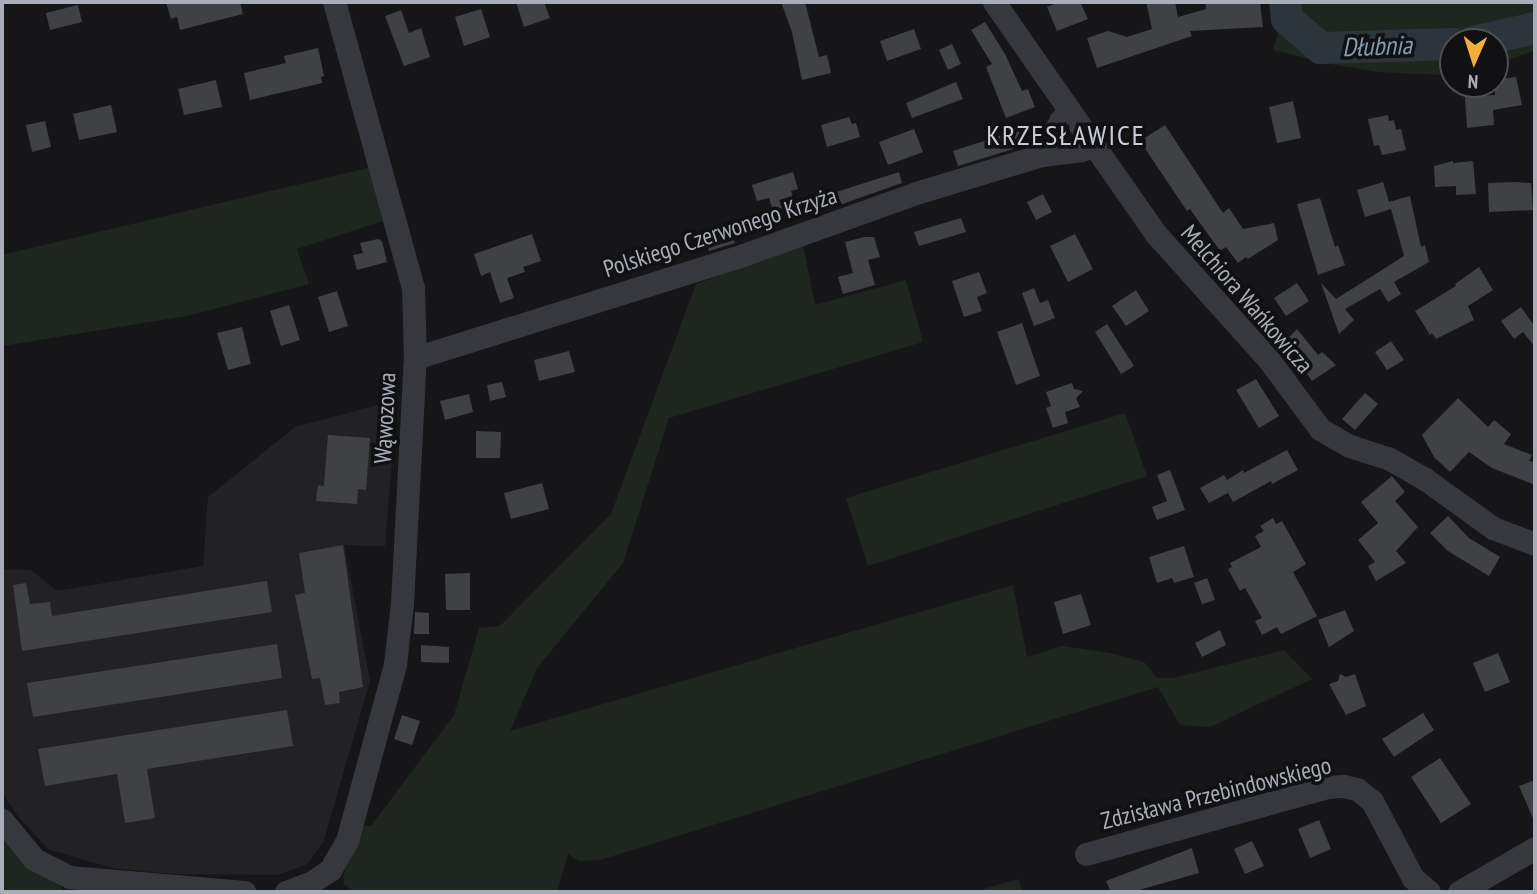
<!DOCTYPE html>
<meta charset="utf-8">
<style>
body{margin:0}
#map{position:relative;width:1537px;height:894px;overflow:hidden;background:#161618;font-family:"PT Sans Narrow",sans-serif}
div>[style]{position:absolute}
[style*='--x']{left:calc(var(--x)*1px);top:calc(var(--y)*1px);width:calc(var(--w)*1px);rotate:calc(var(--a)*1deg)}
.built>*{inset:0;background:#222225}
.green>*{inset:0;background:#1e261f}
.river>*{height:32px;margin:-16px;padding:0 16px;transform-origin:16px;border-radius:16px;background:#2c353c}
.building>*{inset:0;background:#404145}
.minor>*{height:23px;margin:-11.5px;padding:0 11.5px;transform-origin:11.5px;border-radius:11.5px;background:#37383d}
span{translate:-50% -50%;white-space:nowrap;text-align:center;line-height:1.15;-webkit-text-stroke:7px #111113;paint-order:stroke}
.street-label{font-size:24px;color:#a8adb8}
.water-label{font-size:26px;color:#7f9bb3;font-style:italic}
.quarter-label{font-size:28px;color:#c9ccd4;letter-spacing:2px}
.frame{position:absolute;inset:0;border:4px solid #a8adb8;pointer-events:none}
.north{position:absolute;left:1439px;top:28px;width:70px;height:70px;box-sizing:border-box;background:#111113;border:2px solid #4d4f55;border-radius:50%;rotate:183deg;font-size:19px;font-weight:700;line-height:28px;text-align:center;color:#a8adb8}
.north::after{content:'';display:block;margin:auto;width:24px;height:32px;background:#f2b134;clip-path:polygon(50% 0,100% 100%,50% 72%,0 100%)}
</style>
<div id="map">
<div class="built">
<div style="clip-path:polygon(397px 400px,385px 546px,344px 545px,370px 681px,323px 843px,306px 865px,277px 875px,172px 874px,112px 868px,48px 849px,17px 815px,2px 792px,2px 569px,31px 570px,57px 591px,203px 566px,208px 497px,295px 427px)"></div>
</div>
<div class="green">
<div style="clip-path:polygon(1269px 2px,1535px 2px,1535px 50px,1495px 65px,1495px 42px,1453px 42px,1453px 73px,1444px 75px,1378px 72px,1330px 64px,1273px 50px,1281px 22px,1277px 8px)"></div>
<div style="clip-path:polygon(372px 167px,389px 219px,297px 249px,309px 284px,187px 316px,2px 346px,2px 255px)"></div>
<div style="clip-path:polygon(803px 244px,815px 305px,906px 280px,923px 342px,669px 418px,623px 563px,537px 668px,510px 731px,1013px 585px,1027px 657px,1062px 646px,1110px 653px,1144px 662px,1157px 678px,1173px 678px,1284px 650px,1312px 679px,1210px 727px,1180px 725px,1158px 687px,600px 860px,579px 861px,568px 854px,557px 892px,352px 890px,344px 884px,343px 876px,360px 825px,371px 826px,454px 715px,479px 628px,500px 626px,611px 514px,696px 284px)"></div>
<div style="clip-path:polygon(1125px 413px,1147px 476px,868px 566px,846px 498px)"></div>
<div style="clip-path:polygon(2px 836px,61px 886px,63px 892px,2px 892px)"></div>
<div style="clip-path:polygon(1018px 879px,1023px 892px,974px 892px,997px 885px)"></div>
</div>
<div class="river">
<div style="--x:1285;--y:2;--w:17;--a:83"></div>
<div style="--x:1287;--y:19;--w:45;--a:40.5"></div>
<div style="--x:1321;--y:48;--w:132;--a:-1.7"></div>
<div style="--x:1473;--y:42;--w:64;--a:-12.7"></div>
</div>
<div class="building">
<div style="clip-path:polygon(166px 2px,240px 2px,243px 14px,180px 30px,177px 17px,171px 19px)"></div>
<div style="clip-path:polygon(516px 2px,544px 2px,550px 18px,524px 27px)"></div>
<div style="clip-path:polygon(781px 2px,805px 2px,819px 57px,827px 55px,831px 73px,802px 80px,792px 32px)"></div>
<div style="clip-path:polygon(1059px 2px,1080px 2px,1088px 19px,1057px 31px,1047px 7px)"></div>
<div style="clip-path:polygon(1146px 2px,1175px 2px,1178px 17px,1206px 9px,1205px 2px,1260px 2px,1263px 27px,1190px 31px,1192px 36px,1097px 68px,1087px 38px,1108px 31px,1127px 37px,1152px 29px)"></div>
<div style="clip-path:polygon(78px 5px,82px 22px,50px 30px,46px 13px)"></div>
<div style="clip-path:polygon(481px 9px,490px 37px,464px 46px,455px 17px)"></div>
<div style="clip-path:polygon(401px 10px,409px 33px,421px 28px,430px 57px,404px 66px,385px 16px)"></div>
<div style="clip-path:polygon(985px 22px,1005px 54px,1022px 91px,1028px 89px,1035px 107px,1006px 118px,986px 67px,992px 64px,971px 30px)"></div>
<div style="clip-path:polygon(914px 29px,921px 49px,887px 61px,880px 41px)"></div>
<div style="clip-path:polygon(952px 44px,961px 64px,948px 70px,939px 50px)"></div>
<div style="clip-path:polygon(318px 48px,324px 76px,321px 77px,322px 83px,250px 100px,244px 73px,286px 63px,284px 56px)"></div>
<div style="clip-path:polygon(1516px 77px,1522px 105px,1493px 110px,1494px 125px,1467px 128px,1465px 97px,1495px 95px,1495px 80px)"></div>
<div style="clip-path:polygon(216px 80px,222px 107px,184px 115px,178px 89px)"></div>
<div style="clip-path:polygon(956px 82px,963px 99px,912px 118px,906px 103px)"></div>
<div style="clip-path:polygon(1293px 101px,1301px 138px,1277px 143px,1269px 107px)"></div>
<div style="clip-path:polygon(111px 105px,117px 132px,79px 140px,73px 114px)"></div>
<div style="clip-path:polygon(1388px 115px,1389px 121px,1394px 120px,1396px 130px,1401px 129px,1406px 150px,1382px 155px,1379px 145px,1374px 146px,1368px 119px)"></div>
<div style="clip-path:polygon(849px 117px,852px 124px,856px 123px,860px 137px,827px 147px,821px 125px)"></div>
<div style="clip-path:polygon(45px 121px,51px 147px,32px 152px,26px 125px)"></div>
<div style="clip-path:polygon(1165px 125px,1223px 213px,1229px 208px,1243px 229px,1274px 223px,1278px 240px,1248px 259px,1246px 257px,1238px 263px,1226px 247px,1220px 251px,1190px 209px,1187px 211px,1140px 141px)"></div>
<div style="clip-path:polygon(914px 129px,923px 152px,888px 165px,879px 142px)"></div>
<div style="clip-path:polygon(1018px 130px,1026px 145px,958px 166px,953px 151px)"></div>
<div style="clip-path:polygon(1453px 161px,1453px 163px,1473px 161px,1476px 194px,1456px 195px,1456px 186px,1435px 187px,1434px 166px)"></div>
<div style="clip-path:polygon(793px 172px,798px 189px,791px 191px,795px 204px,773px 211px,769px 198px,757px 201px,752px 185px)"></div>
<div style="clip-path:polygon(899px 172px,902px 183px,831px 208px,827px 195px)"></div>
<div style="clip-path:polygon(1383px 182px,1389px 202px,1410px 196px,1421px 247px,1425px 245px,1429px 262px,1394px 282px,1401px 294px,1388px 302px,1380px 289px,1345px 309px,1354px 320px,1339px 334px,1321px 283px,1336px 299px,1404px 256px,1391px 209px,1365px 217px,1357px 190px)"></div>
<div style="clip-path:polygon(1515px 182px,1531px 183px,1533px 210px,1489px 212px,1488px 183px)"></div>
<div style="clip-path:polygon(1043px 194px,1052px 212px,1036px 220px,1027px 202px)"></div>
<div style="clip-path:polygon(1320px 198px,1335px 247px,1338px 245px,1345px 265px,1318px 275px,1297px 204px)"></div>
<div style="clip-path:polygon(961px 218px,966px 232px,919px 246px,914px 232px)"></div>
<div style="clip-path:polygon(724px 225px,726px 234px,731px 232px,735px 243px,709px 251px,703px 232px)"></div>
<div style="clip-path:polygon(532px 234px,541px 261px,523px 267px,525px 272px,507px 278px,514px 298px,500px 303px,490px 272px,481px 276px,474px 254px)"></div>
<div style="clip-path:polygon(1075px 234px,1093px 269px,1068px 282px,1050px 246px)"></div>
<div style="clip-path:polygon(864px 237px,874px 237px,880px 257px,868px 260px,875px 285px,843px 294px,838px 277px,853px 273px,845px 242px)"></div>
<div style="clip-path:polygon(378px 239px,382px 241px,387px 262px,357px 270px,353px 255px,363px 253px,360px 243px)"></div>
<div style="clip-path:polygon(1479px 267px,1493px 290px,1468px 306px,1474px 320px,1436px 339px,1432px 333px,1430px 335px,1415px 311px,1456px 286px,1455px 284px)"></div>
<div style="clip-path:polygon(979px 272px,987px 293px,977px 297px,982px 311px,964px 317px,952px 281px)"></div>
<div style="clip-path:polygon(1297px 283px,1309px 301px,1286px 316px,1274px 298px)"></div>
<div style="clip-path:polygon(1034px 288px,1040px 303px,1048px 300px,1055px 318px,1034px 326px,1022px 293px)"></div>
<div style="clip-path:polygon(1136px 290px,1149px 311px,1126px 326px,1112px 306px)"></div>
<div style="clip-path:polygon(337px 291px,348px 326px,329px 332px,318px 297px)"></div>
<div style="clip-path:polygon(289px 305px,300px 340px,281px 346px,270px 311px)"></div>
<div style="clip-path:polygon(1521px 307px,1535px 327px,1535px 347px,1523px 332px,1514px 339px,1501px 321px)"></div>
<div style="clip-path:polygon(1022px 323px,1040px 376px,1016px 385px,997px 332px)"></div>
<div style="clip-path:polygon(1107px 324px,1134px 366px,1121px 374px,1095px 332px)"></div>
<div style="clip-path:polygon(242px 327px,251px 364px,228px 370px,217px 333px)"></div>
<div style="clip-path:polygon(1297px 329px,1318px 355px,1322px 352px,1336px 365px,1312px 381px,1299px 362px,1307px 356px,1288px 338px)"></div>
<div style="clip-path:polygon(1391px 341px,1404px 360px,1387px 370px,1375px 352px)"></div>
<div style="clip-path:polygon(569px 351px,575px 372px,539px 381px,534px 360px)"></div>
<div style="clip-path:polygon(1256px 379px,1279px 416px,1259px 428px,1236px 390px)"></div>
<div style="clip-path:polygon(502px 382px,506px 397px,490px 401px,487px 385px)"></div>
<div style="clip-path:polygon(1072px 383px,1074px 389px,1083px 391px,1076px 398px,1080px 407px,1065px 412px,1068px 423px,1053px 428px,1046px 408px,1051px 406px,1046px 392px)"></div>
<div style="clip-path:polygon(1365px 393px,1378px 404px,1355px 430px,1342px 419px)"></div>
<div style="clip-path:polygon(469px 394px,473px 412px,445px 420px,440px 401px)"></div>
<div style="clip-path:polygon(1458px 398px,1488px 427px,1494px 420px,1511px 434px,1504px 444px,1532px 455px,1529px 461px,1535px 462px,1535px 485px,1492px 468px,1469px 452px,1450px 472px,1434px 457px,1422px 435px)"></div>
<div style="clip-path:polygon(476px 431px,501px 432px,500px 458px,476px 458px)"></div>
<div style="clip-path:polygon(328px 435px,370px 438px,366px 490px,358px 489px,357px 504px,316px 501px,318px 485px,324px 486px)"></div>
<div style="clip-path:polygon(1287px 450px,1298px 470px,1272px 484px,1271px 481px,1233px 502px,1228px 493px,1209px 503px,1200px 488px,1224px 475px,1227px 480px,1243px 470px,1244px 473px)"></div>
<div style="clip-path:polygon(1170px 470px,1185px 510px,1157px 520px,1152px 507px,1167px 501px,1157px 475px)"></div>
<div style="clip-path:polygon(1392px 476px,1405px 492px,1395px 501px,1418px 527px,1396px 551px,1406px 563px,1376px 581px,1368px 566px,1375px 562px,1358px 540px,1378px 523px,1361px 502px)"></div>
<div style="clip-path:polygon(542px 483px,549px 509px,511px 519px,504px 493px)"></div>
<div style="clip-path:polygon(1448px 516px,1469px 538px,1500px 557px,1489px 576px,1448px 551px,1430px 533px)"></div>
<div style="clip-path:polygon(1273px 518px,1276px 524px,1282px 521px,1306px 564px,1293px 572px,1317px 616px,1281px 634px,1277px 627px,1262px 635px,1255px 621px,1262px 618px,1245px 588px,1240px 591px,1228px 569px,1232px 567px,1230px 563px,1261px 547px,1255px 536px,1264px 531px,1260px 526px)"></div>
<div style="clip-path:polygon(343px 545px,363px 687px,339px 692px,340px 703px,325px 705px,320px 678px,312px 679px,295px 595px,305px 593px,299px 553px)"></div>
<div style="clip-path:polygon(1184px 546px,1194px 577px,1174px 583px,1172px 578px,1157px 583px,1149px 557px)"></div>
<div style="clip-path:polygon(470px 573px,470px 610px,446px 610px,445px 574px)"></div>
<div style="clip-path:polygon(1207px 578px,1215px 600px,1202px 604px,1194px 583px)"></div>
<div style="clip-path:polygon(267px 581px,272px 612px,22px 651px,13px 585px,26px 583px,30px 604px,50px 602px,52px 616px)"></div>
<div style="clip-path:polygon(1081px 594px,1091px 625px,1063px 634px,1054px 602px)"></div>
<div style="clip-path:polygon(1345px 610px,1354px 631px,1329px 647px,1318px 620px)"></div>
<div style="clip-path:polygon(415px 612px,429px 613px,429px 634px,414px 634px)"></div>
<div style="clip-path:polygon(1220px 630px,1226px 645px,1202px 657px,1195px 643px)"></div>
<div style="clip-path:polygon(277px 644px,282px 678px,33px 717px,27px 683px)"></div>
<div style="clip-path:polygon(421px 645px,449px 647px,449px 663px,421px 662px)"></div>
<div style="clip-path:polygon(1498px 653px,1510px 682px,1485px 692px,1473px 663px)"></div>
<div style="clip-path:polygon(1340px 674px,1346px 677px,1355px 674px,1366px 706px,1346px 715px,1329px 684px,1338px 681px)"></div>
<div style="clip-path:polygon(287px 710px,293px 746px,147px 769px,155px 818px,125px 823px,117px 774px,45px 786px,38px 749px)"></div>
<div style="clip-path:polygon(1423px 713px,1434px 730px,1394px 757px,1382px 739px)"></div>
<div style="clip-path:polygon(402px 715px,420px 721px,412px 745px,394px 739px)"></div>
<div style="clip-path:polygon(1440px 758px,1471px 804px,1441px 823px,1411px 777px)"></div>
<div style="clip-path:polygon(1535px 780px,1535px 823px,1519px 786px)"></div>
<div style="clip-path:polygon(1319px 820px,1331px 849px,1310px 858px,1298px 829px)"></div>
<div style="clip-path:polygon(1252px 841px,1264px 866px,1245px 874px,1234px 849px)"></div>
<div style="clip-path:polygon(1192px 848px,1199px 873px,1139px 890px,1140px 892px,1111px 892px,1106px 881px)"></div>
</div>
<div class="minor">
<div style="--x:994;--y:2;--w:282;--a:55.1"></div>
<div style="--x:1155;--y:233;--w:171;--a:48.1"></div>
<div style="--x:1269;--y:360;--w:86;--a:53.5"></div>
<div style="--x:1320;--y:429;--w:34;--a:30"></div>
<div style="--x:1350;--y:446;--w:40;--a:18"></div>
<div style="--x:1388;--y:458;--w:43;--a:29.6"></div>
<div style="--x:1425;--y:479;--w:84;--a:35.8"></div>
<div style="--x:1493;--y:528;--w:45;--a:20.9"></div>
<div style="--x:1042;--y:155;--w:38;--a:-62"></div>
<div style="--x:1060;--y:121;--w:13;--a:-45"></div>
<div style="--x:415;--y:358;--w:344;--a:-17.4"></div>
<div style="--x:743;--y:255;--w:184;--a:-19.7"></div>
<div style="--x:916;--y:193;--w:132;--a:-16.8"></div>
<div style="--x:1042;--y:155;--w:40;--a:-7.1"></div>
<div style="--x:1082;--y:150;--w:12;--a:-24"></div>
<div style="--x:2;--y:820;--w:50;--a:50.6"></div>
<div style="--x:34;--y:859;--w:40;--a:26.6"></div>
<div style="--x:70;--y:877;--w:175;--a:4.9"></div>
<div style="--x:1086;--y:854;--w:250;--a:-15.5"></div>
<div style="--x:1327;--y:787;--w:16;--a:-4"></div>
<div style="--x:1343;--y:786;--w:14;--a:12"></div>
<div style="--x:1357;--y:789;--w:19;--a:39"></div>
<div style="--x:1372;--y:801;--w:87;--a:62"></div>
<div style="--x:1413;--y:878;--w:21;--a:41"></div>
<div style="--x:286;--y:892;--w:28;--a:-21"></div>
<div style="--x:312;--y:882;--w:22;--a:-34"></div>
<div style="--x:330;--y:870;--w:34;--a:-60"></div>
<div style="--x:347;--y:841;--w:183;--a:-74.8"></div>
<div style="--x:395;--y:664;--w:61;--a:-83.5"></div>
<div style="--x:402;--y:603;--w:245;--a:-87"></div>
<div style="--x:415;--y:358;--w:70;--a:-91.6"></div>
<div style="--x:413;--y:288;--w:297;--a:-105.4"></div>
<div style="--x:1459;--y:892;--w:88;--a:-30.1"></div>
</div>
<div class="street-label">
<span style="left:720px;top:232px;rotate:-18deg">Polskiego Czerwonego Krzyża</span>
<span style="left:1247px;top:299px;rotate:49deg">Melchiora Wańkowicza</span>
<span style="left:385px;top:418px;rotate:-87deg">Wąwozowa</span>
<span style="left:1216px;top:793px;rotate:-14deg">Zdzisława Przebindowskiego</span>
</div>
<div class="water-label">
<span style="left:1377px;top:46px;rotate:-2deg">Dłubnia</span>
</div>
<div class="quarter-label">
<span style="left:1066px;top:135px">KRZESŁAWICE</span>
</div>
<div class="frame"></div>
<div class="north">N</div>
</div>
